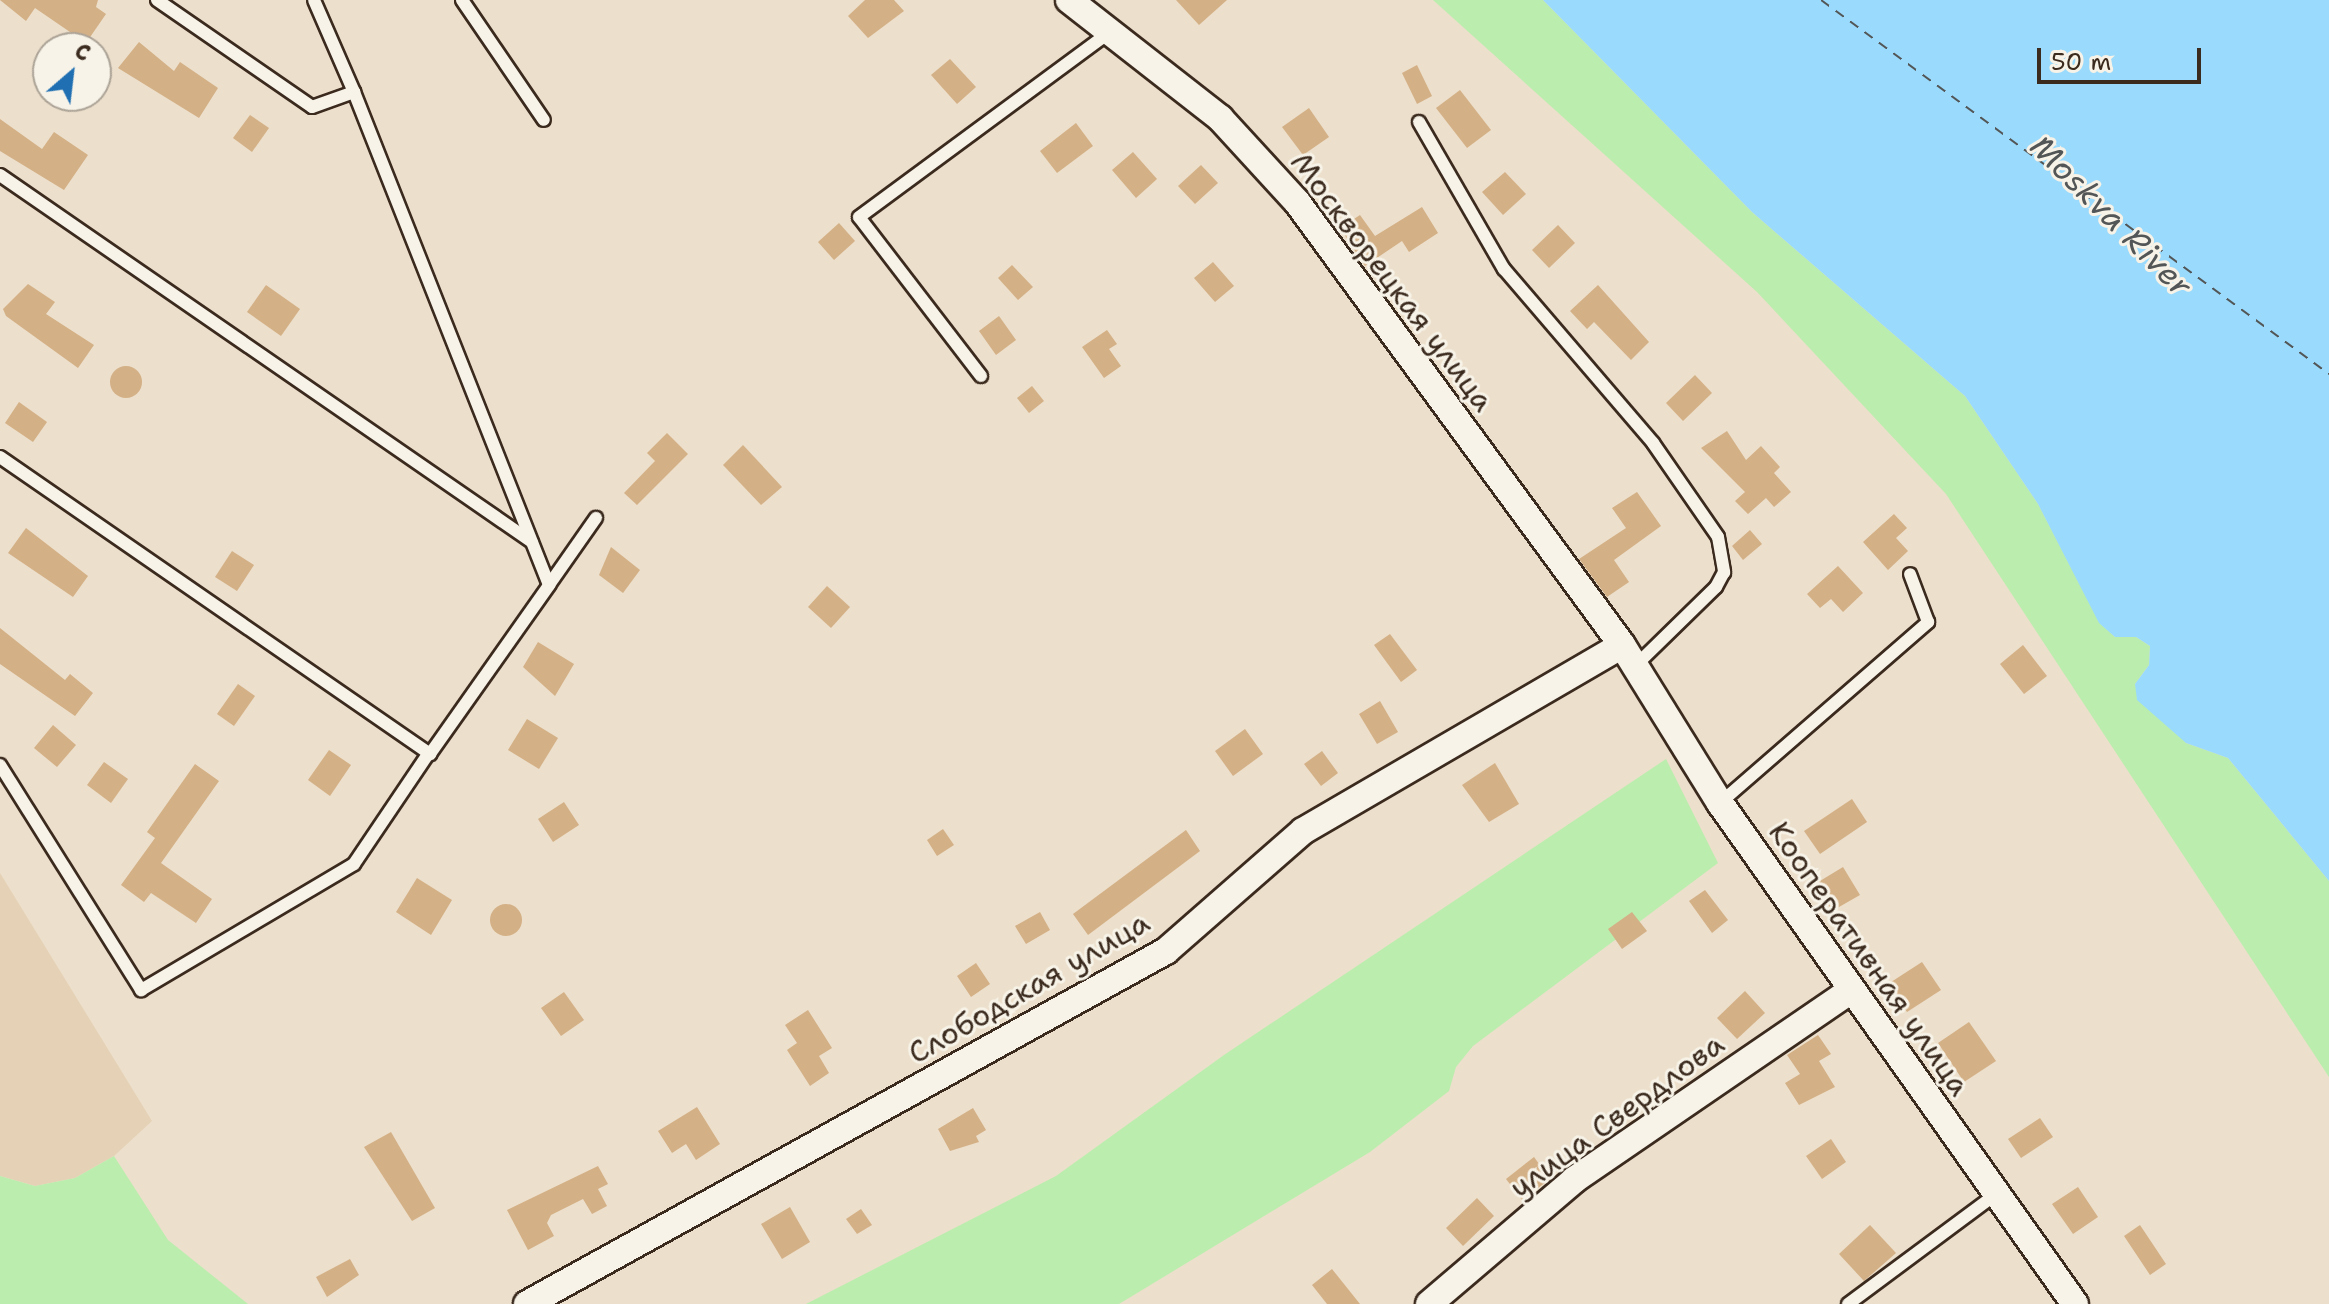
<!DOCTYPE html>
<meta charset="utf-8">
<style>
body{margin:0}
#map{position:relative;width:2329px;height:1304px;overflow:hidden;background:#ecdfcb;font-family:"Shantell Sans",sans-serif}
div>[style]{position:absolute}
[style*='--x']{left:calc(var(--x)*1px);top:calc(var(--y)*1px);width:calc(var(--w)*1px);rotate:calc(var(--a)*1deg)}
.built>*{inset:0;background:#e5d1b6}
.green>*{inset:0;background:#bbeeae}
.water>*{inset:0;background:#9adafc}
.ferry>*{height:2px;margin-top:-1px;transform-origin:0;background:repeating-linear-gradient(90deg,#535656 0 10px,transparent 0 18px)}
.building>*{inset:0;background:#d4b086}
.round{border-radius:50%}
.roads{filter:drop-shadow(2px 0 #3b2a1e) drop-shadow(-2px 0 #3b2a1e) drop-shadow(0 2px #3b2a1e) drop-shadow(0 -2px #3b2a1e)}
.service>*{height:12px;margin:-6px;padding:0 6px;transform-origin:6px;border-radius:6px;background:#f7f3e8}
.minor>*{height:26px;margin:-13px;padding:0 13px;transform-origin:13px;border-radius:13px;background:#f7f3e8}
span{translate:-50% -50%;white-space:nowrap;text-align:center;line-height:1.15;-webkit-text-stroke:6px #f7f3e8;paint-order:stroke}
.street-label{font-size:30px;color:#3b2a1e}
.water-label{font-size:32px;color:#535656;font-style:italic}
.north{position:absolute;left:32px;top:32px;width:80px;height:80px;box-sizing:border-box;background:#f7f3e8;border:2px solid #aca397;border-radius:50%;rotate:28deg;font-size:22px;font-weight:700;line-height:32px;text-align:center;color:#3b2a1e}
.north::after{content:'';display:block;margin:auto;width:28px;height:36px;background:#1f6fb2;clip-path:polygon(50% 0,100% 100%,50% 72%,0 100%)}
.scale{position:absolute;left:2037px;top:48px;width:164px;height:36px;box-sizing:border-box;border:4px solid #3b2a1e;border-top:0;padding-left:10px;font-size:24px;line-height:28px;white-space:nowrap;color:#3b2a1e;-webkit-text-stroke:6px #f7f3e8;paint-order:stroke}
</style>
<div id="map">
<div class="built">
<div style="clip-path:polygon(0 873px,152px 1121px,114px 1156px,75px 1178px,35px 1186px,0 1176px)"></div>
</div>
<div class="green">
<div style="clip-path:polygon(1433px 0,1543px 0,1752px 212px,1965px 396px,2038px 504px,2100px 623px,2115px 637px,2136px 637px,2150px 646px,2149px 665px,2135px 684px,2186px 743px,2228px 758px,2329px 881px,2329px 1077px,1946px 494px,1757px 292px)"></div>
<div style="clip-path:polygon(1666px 759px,1718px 863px,1473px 1046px,1456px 1067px,1449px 1091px,1370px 1152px,1119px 1304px,806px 1304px,1056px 1176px,1224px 1055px)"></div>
<div style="clip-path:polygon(114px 1156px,168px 1240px,248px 1304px,0 1304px,0 1176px,35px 1186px,75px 1178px)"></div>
</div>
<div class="water">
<div style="clip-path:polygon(1543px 0,2329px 0,2329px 881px,2228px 758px,2186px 743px,2137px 700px,2135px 684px,2149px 665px,2150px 646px,2136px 637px,2115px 637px,2099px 623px,2038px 504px,1965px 396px,1752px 212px)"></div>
</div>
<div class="ferry">
<div style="--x:1821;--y:0;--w:631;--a:36.36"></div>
</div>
<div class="building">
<div style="clip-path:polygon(0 0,98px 0,96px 7px,106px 14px,86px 43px,35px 8px,26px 21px)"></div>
<div style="clip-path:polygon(865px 0,894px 0,904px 11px,868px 38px,848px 16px)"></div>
<div style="clip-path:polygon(1176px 0,1227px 0,1199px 25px)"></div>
<div style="clip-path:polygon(139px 42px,174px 71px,180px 62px,218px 88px,199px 118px,118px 68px)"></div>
<div style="clip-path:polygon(950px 59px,976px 87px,957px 104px,931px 75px)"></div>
<div style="clip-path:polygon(1417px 65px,1432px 96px,1417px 104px,1402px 73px)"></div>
<div style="clip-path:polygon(1460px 90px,1491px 130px,1467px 148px,1436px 108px)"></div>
<div style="clip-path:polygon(1309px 108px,1329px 137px,1303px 155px,1282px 127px)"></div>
<div style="clip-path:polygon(250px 115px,269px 128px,252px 152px,233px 138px)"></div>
<div style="clip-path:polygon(0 119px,42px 149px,54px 132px,88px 155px,64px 190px,0 151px)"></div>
<div style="clip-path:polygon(1076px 123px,1093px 146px,1057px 173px,1040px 151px)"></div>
<div style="clip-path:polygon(1133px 152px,1157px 179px,1136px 198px,1112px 170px)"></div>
<div style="clip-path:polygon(1201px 165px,1218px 183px,1195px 204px,1178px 186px)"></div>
<div style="clip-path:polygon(1505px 172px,1526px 194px,1503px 215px,1482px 192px)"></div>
<div style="clip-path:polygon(1422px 207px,1438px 233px,1409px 252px,1402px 241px,1365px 266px,1340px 228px,1360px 215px,1375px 236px)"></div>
<div style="clip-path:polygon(839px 223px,855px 241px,834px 260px,818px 242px)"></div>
<div style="clip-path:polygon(1558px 225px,1575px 243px,1549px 268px,1532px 250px)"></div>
<div style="clip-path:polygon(1213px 262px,1234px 286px,1215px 302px,1194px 278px)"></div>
<div style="clip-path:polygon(1012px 265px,1033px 287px,1018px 300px,998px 278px)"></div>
<div style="clip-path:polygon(28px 284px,55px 302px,46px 314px,94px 345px,78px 368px,6px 316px,3px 309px)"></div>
<div style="clip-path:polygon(266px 285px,300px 309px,281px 336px,247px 312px)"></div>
<div style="clip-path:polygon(1598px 285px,1649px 342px,1631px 360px,1594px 322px,1587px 329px,1570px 311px)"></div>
<div style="clip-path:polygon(999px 316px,1016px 340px,996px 355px,979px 331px)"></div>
<div style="clip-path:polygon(1107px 330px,1117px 344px,1109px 349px,1121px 366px,1104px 378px,1082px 347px)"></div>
<div class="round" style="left:110px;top:366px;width:32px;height:32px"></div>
<div style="clip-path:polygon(1695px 375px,1712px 393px,1683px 421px,1666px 403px)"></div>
<div style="clip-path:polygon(1032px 386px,1044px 401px,1029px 413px,1017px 398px)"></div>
<div style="clip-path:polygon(19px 402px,47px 422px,33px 442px,5px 423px)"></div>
<div style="clip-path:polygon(1727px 431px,1746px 460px,1761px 446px,1780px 467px,1774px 473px,1791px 492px,1774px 507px,1766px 498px,1748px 514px,1735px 501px,1745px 492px,1701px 448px)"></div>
<div style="clip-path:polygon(667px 433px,688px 454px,637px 505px,624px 493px,655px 461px,647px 453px)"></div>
<div style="clip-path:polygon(743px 445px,782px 487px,761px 505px,723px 465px)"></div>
<div style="clip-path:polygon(1637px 492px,1661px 526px,1614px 560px,1629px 582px,1607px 597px,1579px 559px,1626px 528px,1612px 508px)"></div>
<div style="clip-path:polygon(1894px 514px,1907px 528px,1896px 538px,1908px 551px,1888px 570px,1863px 542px)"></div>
<div style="clip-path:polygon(26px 528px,88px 576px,73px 597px,8px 553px)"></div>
<div style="clip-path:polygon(1750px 530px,1762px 544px,1743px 560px,1732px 546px)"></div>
<div style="clip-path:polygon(611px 547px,640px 570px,623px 593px,599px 575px)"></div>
<div style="clip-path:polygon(232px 551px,254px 565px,237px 591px,215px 577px)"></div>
<div style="clip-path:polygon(1838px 566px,1863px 593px,1843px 612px,1831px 599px,1820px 608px,1807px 594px)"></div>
<div style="clip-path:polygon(827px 586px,850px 607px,831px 628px,808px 607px)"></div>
<div style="clip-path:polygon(0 628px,65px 680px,70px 674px,93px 693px,75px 716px,0 664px)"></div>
<div style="clip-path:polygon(1390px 634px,1417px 670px,1401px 682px,1374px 645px)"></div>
<div style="clip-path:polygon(538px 642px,574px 664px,555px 696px,523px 667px)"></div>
<div style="clip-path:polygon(2023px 645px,2047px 676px,2024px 694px,2000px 664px)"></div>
<div style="clip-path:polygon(238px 684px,255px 696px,234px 726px,217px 714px)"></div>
<div style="clip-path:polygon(1380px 701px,1398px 732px,1377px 744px,1359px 714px)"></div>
<div style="clip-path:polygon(527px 719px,558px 738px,539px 769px,508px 750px)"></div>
<div style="clip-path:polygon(53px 725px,76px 745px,57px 767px,34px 748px)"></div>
<div style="clip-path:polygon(1245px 729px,1263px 754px,1233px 776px,1215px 751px)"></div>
<div style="clip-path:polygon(329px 750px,351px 765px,330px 796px,308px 780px)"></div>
<div style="clip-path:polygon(1322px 751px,1338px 773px,1321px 786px,1304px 764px)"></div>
<div style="clip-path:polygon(104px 762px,128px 779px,111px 803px,87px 785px)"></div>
<div style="clip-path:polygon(1495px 763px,1519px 804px,1489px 822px,1462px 785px)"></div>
<div style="clip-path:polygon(195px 764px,219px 781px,161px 863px,212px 899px,196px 923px,151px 893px,144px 902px,121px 885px,155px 838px,147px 832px)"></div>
<div style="clip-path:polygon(1852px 799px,1867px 822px,1820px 854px,1804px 831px)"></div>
<div style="clip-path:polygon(564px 802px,579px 825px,553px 842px,538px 819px)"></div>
<div style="clip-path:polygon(943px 829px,954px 845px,937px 856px,927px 840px)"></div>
<div style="clip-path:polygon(1186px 830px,1200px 851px,1088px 935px,1073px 914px)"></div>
<div style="clip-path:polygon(1843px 867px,1860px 895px,1832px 911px,1815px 884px)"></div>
<div style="clip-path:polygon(417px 878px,452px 900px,431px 935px,396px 912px)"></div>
<div style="clip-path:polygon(1705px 890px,1728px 920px,1712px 933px,1689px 901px)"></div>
<div class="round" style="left:490px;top:904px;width:32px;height:32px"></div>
<div style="clip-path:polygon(1040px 912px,1050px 930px,1026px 944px,1015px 926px)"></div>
<div style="clip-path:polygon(1632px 912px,1647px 931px,1622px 949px,1608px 929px)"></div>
<div style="clip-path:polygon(1922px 962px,1941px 990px,1907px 1012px,1888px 984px)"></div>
<div style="clip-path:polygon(976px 963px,990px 984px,971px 997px,957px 976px)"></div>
<div style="clip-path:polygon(1745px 991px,1765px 1013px,1737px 1039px,1717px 1018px)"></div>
<div style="clip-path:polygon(564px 992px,584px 1020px,561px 1036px,541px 1008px)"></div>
<div style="clip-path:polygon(808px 1010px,832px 1048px,819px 1056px,829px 1073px,810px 1086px,787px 1050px,797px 1043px,785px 1025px)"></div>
<div style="clip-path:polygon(1969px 1022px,1996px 1061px,1964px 1082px,1938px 1043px)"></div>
<div style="clip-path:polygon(1818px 1035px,1831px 1054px,1819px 1061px,1835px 1087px,1799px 1105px,1785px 1083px,1800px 1074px,1787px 1055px)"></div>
<div style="clip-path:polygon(697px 1107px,720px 1144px,696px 1160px,686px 1144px,672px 1153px,658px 1131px)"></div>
<div style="clip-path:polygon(973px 1108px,986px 1130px,976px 1136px,979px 1142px,950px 1151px,938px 1129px)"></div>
<div style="clip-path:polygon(2040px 1118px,2053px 1137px,2021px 1158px,2008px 1139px)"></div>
<div style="clip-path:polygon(391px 1132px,435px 1208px,412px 1221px,364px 1147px)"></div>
<div style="clip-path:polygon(1831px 1139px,1846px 1162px,1822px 1179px,1806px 1156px)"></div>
<div style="clip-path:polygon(1534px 1157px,1550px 1179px,1522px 1200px,1506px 1179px)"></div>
<div style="clip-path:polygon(598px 1166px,608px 1184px,598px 1189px,607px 1206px,592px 1214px,583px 1199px,551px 1215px,547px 1223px,554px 1236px,528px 1250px,507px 1210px)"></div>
<div style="clip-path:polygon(2078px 1187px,2098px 1217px,2073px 1234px,2052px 1204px)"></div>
<div style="clip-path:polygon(1477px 1198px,1494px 1216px,1463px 1246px,1446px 1228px)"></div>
<div style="clip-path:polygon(790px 1207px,810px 1242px,782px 1259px,761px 1224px)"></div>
<div style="clip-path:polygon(861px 1209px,872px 1225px,857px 1234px,846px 1219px)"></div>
<div style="clip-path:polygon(1870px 1225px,1896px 1253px,1864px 1281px,1839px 1254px)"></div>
<div style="clip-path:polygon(2140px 1225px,2166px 1264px,2150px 1275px,2124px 1236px)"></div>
<div style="clip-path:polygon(350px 1259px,359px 1275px,327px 1297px,316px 1277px)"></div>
<div style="clip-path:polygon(1332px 1269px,1360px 1304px,1327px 1304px,1312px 1285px)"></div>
</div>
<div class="roads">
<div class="service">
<div style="--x:157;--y:0;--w:188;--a:34.6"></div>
<div style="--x:312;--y:107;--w:45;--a:-19.7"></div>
<div style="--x:354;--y:92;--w:100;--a:-113.5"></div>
<div style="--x:462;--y:0;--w:145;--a:55.7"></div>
<div style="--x:354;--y:92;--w:530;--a:68.42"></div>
<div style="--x:549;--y:585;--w:82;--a:-55"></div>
<div style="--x:1419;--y:122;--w:170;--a:60"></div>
<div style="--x:1504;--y:269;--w:229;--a:49.4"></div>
<div style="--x:1653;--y:443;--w:114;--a:55.3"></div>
<div style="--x:1718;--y:537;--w:36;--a:80"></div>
<div style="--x:1724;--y:572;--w:17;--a:118"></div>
<div style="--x:1716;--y:587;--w:112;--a:135.7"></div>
<div style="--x:0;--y:175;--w:646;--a:34.6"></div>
<div style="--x:981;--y:376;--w:200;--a:-127.5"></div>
<div style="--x:859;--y:217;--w:313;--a:-36.4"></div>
<div style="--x:0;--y:457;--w:523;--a:34.63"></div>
<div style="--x:430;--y:754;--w:207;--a:-54.8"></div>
<div style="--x:0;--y:765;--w:266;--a:57.9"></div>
<div style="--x:141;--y:990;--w:247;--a:-30.6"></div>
<div style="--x:354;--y:864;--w:134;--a:-56"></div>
<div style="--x:1720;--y:803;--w:276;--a:-41"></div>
<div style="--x:1928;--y:622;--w:51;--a:-110.6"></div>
<div style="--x:1848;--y:1304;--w:184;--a:-36.6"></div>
</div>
<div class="minor">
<div style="--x:1069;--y:0;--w:192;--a:38"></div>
<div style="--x:1220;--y:118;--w:114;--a:47.5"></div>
<div style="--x:1297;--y:202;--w:549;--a:53.73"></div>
<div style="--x:1622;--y:645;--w:186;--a:58.2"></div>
<div style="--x:1720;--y:803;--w:614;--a:54.68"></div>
<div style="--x:527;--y:1304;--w:730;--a:-28.92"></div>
<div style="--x:1166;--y:951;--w:182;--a:-41.2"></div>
<div style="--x:1303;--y:831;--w:369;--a:-30.2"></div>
<div style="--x:1429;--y:1304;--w:191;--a:-40.5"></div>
<div style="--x:1574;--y:1180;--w:335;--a:-34.4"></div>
</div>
</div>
<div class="street-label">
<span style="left:1392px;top:282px;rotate:53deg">Москворецкая улица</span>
<span style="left:1869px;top:959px;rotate:55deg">Кооперативная улица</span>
<span style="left:1029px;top:988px;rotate:-30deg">Слободская улица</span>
<span style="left:1617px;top:1116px;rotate:-36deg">улица Свердлова</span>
</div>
<div class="water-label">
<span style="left:2111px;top:216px;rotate:45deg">Moskva River</span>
</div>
<div class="north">С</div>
<div class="scale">50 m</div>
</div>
